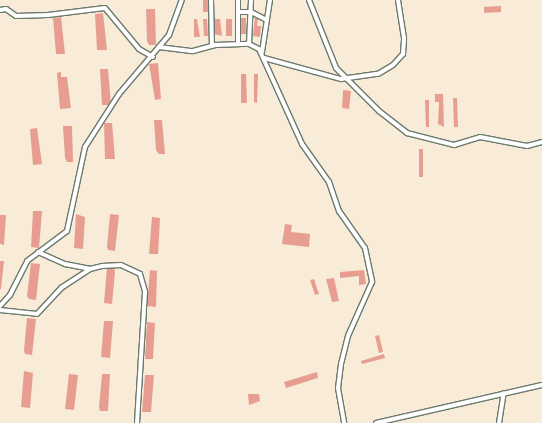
<!DOCTYPE html>
<style>
body{margin:0}
#map{position:relative;width:542px;height:423px;overflow:hidden;background:#f8ebd8;font-family:"Shantell Sans",sans-serif}
div>[style]{position:absolute}
[style*='--x']{left:calc(var(--x)*1px);top:calc(var(--y)*1px);width:calc(var(--w)*1px);rotate:calc(var(--a)*1deg)}
.building>*{inset:0;background:#e79e90}
.roads{filter:drop-shadow(1px 0 #6b7a6d) drop-shadow(-1px 0 #6b7a6d) drop-shadow(0 1px #6b7a6d) drop-shadow(0 -1px #6b7a6d)}
.minor>*{height:4px;margin:-2px;padding:0 2px;transform-origin:2px;border-radius:2px;background:#fff}
span{translate:-50% -50%;white-space:nowrap;text-align:center;line-height:1.15;-webkit-text-stroke:4.5px #fbf7ec;paint-order:stroke}
</style>
<div id="map">
<div class="building">
<div style="clip-path:polygon(203px 0,208px 0,208px 12px,203px 12px)"></div>
<div style="clip-path:polygon(501px 6px,501px 12px,484px 13px,484px 7px)"></div>
<div style="clip-path:polygon(146px 9px,155px 9px,156px 45px,149px 45px,147px 41px)"></div>
<div style="clip-path:polygon(103px 13px,107px 50px,97px 50px,95px 14px)"></div>
<div style="clip-path:polygon(61px 17px,65px 54px,56px 54px,53px 18px)"></div>
<div style="clip-path:polygon(255px 17px,258px 18px,257px 26px,261px 26px,260px 37px,253px 36px)"></div>
<div style="clip-path:polygon(240px 18px,246px 18px,246px 34px,240px 34px)"></div>
<div style="clip-path:polygon(194px 19px,197px 19px,200px 37px,194px 37px)"></div>
<div style="clip-path:polygon(203px 19px,207px 19px,208px 36px,204px 36px)"></div>
<div style="clip-path:polygon(215px 19px,220px 19px,222px 36px,214px 34px)"></div>
<div style="clip-path:polygon(226px 19px,232px 19px,232px 36px,226px 36px)"></div>
<div style="clip-path:polygon(158px 63px,161px 99px,155px 100px,149px 64px)"></div>
<div style="clip-path:polygon(100px 69px,108px 69px,111px 105px,102px 105px)"></div>
<div style="clip-path:polygon(61px 72px,61px 77px,67px 77px,71px 108px,60px 109px,57px 73px)"></div>
<div style="clip-path:polygon(241px 74px,246px 74px,247px 103px,241px 103px)"></div>
<div style="clip-path:polygon(254px 74px,258px 74px,257px 103px,254px 102px)"></div>
<div style="clip-path:polygon(343px 90px,351px 91px,349px 109px,342px 108px)"></div>
<div style="clip-path:polygon(435px 94px,443px 94px,444px 127px,438px 124px,439px 102px,435px 102px)"></div>
<div style="clip-path:polygon(453px 98px,457px 98px,458px 127px,454px 127px)"></div>
<div style="clip-path:polygon(425px 100px,429px 100px,429px 127px,426px 127px)"></div>
<div style="clip-path:polygon(154px 120px,162px 120px,165px 154px,159px 154px,156px 150px)"></div>
<div style="clip-path:polygon(104px 123px,112px 123px,115px 159px,105px 159px)"></div>
<div style="clip-path:polygon(63px 126px,72px 126px,73px 162px,67px 162px,65px 158px)"></div>
<div style="clip-path:polygon(37px 128px,42px 164px,33px 165px,30px 129px)"></div>
<div style="clip-path:polygon(419px 149px,423px 149px,423px 177px,419px 177px)"></div>
<div style="clip-path:polygon(33px 211px,42px 211px,39px 248px,31px 247px)"></div>
<div style="clip-path:polygon(76px 214px,85px 217px,83px 249px,74px 248px)"></div>
<div style="clip-path:polygon(110px 214px,119px 215px,115px 251px,108px 250px,107px 246px)"></div>
<div style="clip-path:polygon(0 215px,6px 215px,4px 245px,0 244px)"></div>
<div style="clip-path:polygon(152px 217px,160px 218px,158px 254px,149px 254px)"></div>
<div style="clip-path:polygon(285px 224px,292px 225px,291px 232px,310px 234px,309px 247px,282px 244px)"></div>
<div style="clip-path:polygon(0 261px,4px 261px,1px 289px,0 289px)"></div>
<div style="clip-path:polygon(31px 263px,40px 264px,36px 300px,29px 299px,27px 296px)"></div>
<div style="clip-path:polygon(107px 267px,114px 268px,115px 272px,112px 304px,104px 303px)"></div>
<div style="clip-path:polygon(150px 270px,157px 271px,156px 307px,147px 306px)"></div>
<div style="clip-path:polygon(364px 270px,366px 284px,359px 285px,359px 276px,340px 278px,340px 272px)"></div>
<div style="clip-path:polygon(334px 278px,339px 301px,332px 302px,326px 279px)"></div>
<div style="clip-path:polygon(314px 279px,319px 294px,315px 295px,310px 280px)"></div>
<div style="clip-path:polygon(27px 318px,36px 319px,32px 355px,25px 354px,24px 350px)"></div>
<div style="clip-path:polygon(104px 321px,113px 321px,110px 358px,101px 357px)"></div>
<div style="clip-path:polygon(147px 322px,155px 323px,153px 359px,145px 359px)"></div>
<div style="clip-path:polygon(379px 335px,383px 352px,379px 353px,375px 336px)"></div>
<div style="clip-path:polygon(384px 354px,385px 358px,362px 364px,361px 361px)"></div>
<div style="clip-path:polygon(24px 371px,33px 373px,30px 408px,21px 407px)"></div>
<div style="clip-path:polygon(317px 372px,318px 378px,286px 388px,284px 382px)"></div>
<div style="clip-path:polygon(69px 374px,78px 375px,74px 410px,65px 409px)"></div>
<div style="clip-path:polygon(102px 374px,110px 374px,108px 411px,100px 411px,99px 407px)"></div>
<div style="clip-path:polygon(145px 375px,154px 375px,151px 412px,142px 412px)"></div>
<div style="clip-path:polygon(248px 394px,259px 394px,260px 401px,249px 405px)"></div>
</div>
<div class="roads">
<div class="minor">
<div style="--x:211;--y:0;--w:46;--a:88.8"></div>
<div style="--x:309;--y:0;--w:73;--a:68.3"></div>
<div style="--x:336;--y:68;--w:61;--a:45"></div>
<div style="--x:379;--y:111;--w:36;--a:38"></div>
<div style="--x:407;--y:133;--w:49;--a:14.3"></div>
<div style="--x:454;--y:145;--w:27;--a:-17"></div>
<div style="--x:480;--y:137;--w:48;--a:10.8"></div>
<div style="--x:527;--y:146;--w:16;--a:-15"></div>
<div style="--x:0;--y:10;--w:6;--a:-9"></div>
<div style="--x:6;--y:9;--w:12;--a:35"></div>
<div style="--x:16;--y:16;--w:32;--a:-2"></div>
<div style="--x:48;--y:15;--w:57;--a:-7"></div>
<div style="--x:105;--y:8;--w:53;--a:50.3"></div>
<div style="--x:139;--y:49;--w:16;--a:30"></div>
<div style="--x:238;--y:12;--w:13;--a:0"></div>
<div style="--x:251;--y:12;--w:16;--a:27"></div>
<div style="--x:238;--y:44;--w:44;--a:-90"></div>
<div style="--x:249;--y:44;--w:44;--a:-87.4"></div>
<div style="--x:159;--y:47;--w:34;--a:7"></div>
<div style="--x:193;--y:51;--w:24;--a:-15"></div>
<div style="--x:216;--y:45;--w:33;--a:-2"></div>
<div style="--x:249;--y:44;--w:11;--a:27"></div>
<div style="--x:259;--y:49;--w:104;--a:65.6"></div>
<div style="--x:302;--y:144;--w:47;--a:54.6"></div>
<div style="--x:329;--y:182;--w:31;--a:71"></div>
<div style="--x:339;--y:211;--w:45;--a:54.9"></div>
<div style="--x:365;--y:248;--w:35;--a:78"></div>
<div style="--x:372;--y:282;--w:59;--a:114"></div>
<div style="--x:348;--y:336;--w:29;--a:104"></div>
<div style="--x:341;--y:364;--w:24;--a:97"></div>
<div style="--x:338;--y:388;--w:36;--a:80"></div>
<div style="--x:262;--y:52;--w:53;--a:-81.3"></div>
<div style="--x:264;--y:58;--w:80;--a:15.3"></div>
<div style="--x:341;--y:79;--w:37;--a:-8"></div>
<div style="--x:378;--y:74;--w:17;--a:-31"></div>
<div style="--x:393;--y:65;--w:15;--a:-48"></div>
<div style="--x:403;--y:54;--w:16;--a:-86"></div>
<div style="--x:404;--y:38;--w:38;--a:-99"></div>
<div style="--x:38;--y:252;--w:30;--a:24"></div>
<div style="--x:65;--y:264;--w:25;--a:11"></div>
<div style="--x:0;--y:306;--w:15;--a:-48"></div>
<div style="--x:10;--y:295;--w:38;--a:-63"></div>
<div style="--x:27;--y:261;--w:50;--a:-36.9"></div>
<div style="--x:67;--y:231;--w:86;--a:-77.9"></div>
<div style="--x:85;--y:147;--w:63;--a:-57.3"></div>
<div style="--x:119;--y:94;--w:77;--a:-49.7"></div>
<div style="--x:169;--y:35;--w:37;--a:-70"></div>
<div style="--x:0;--y:310;--w:37;--a:6"></div>
<div style="--x:37;--y:314;--w:35;--a:-47"></div>
<div style="--x:61;--y:288;--w:35;--a:-33"></div>
<div style="--x:90;--y:269;--w:12;--a:-14"></div>
<div style="--x:102;--y:266;--w:19;--a:-3"></div>
<div style="--x:121;--y:265;--w:21;--a:25"></div>
<div style="--x:140;--y:274;--w:19;--a:74"></div>
<div style="--x:145;--y:292;--w:131;--a:93.5"></div>
<div style="--x:376;--y:423;--w:170;--a:-12.9"></div>
<div style="--x:499;--y:423;--w:30;--a:-81"></div>
</div>
</div>
</div>
